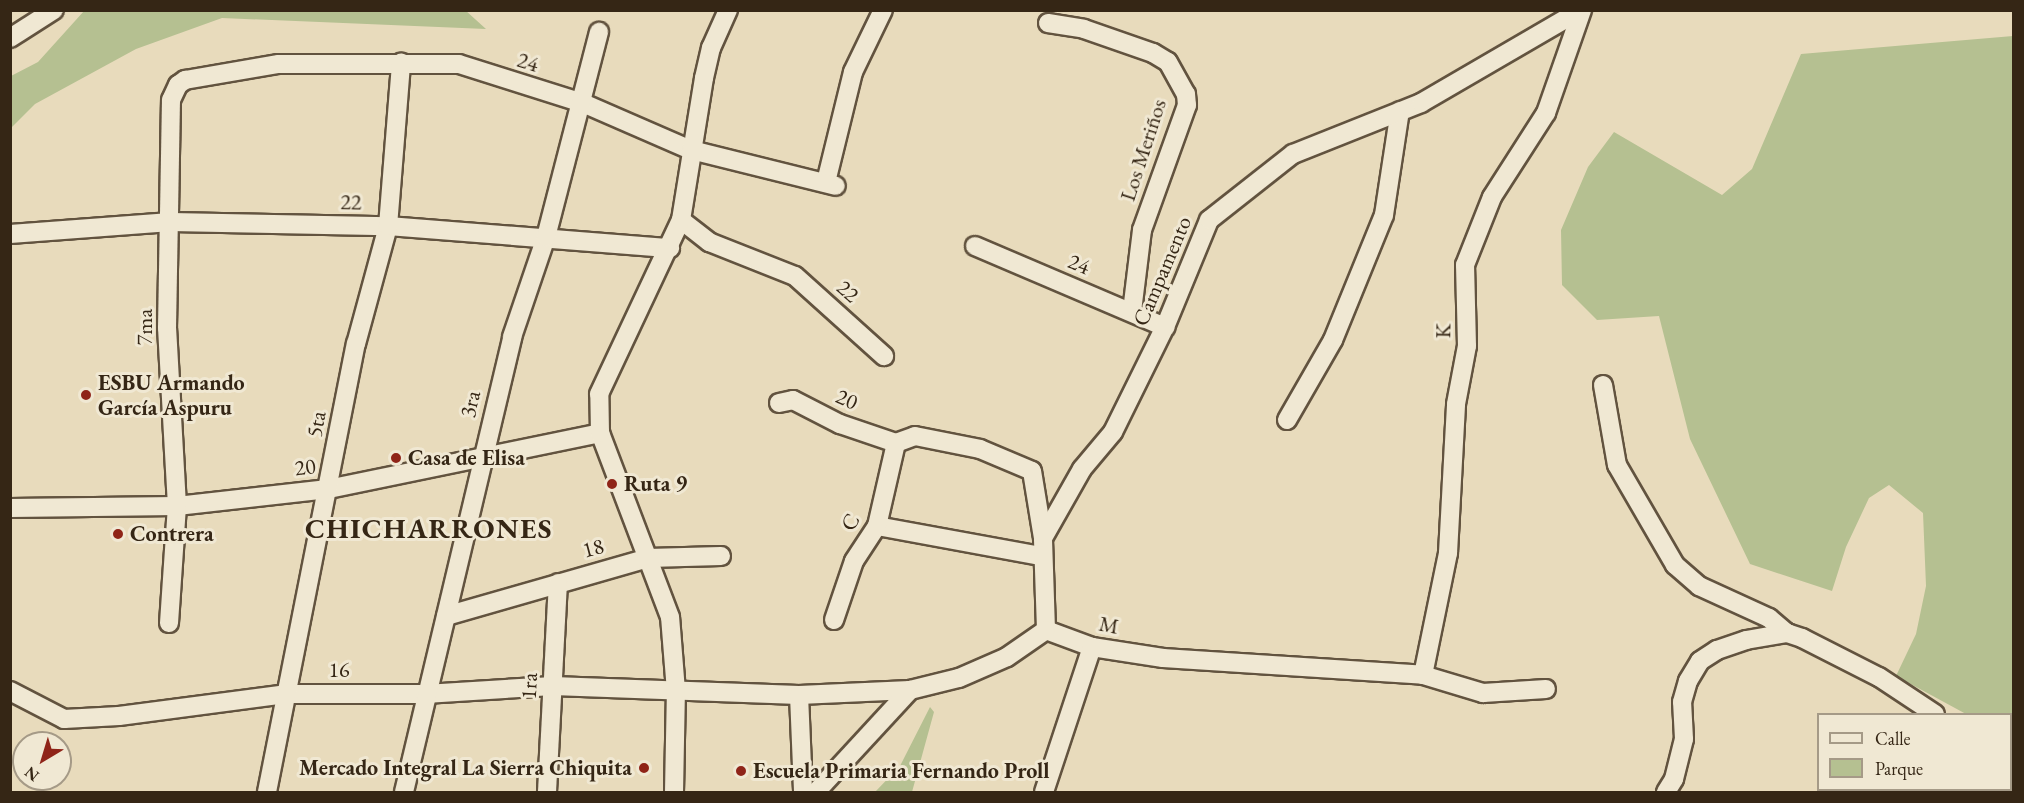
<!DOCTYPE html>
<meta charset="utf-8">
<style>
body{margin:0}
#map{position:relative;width:2024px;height:803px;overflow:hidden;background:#e8dbbc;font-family:"EB Garamond",serif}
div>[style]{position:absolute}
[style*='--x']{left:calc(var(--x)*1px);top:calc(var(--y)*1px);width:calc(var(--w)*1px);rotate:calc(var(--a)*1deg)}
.green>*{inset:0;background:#b5c091}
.roads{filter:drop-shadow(2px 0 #62533f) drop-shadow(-2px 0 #62533f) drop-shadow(0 2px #62533f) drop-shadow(0 -2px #62533f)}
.minor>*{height:18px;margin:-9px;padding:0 9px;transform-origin:9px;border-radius:9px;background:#f0e8d3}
.dots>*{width:16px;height:16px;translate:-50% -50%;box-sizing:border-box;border:3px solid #f0e8d3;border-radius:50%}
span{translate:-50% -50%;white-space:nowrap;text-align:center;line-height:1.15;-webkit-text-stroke:6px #f0e8d3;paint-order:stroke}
.street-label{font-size:22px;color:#352615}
.poi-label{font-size:22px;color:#352615;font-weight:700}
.left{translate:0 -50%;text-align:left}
.right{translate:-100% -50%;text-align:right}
.district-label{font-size:28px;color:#352615;font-weight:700;letter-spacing:1.5px}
.frame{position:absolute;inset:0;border:12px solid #352615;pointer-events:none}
.legend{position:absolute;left:1817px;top:713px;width:195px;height:78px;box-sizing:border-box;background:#f0e8d3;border:2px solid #a59a87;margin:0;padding:8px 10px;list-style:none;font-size:18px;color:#352615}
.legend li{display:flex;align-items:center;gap:12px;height:30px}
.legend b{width:30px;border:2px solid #a59a87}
.north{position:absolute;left:12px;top:731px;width:60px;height:60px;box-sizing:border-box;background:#f0e8d3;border:2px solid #a59a87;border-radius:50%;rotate:218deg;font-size:16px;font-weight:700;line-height:24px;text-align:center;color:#352615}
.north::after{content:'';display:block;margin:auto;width:21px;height:27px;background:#8f2418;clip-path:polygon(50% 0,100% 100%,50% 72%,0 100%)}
</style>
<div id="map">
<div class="green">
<div style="clip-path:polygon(465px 10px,486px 29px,222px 18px,136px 49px,35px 104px,11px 128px,11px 76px,38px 62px,84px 11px)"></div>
<div style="clip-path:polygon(2013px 36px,2014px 738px,2012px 740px,2010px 714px,1966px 714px,1896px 676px,1916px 634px,1926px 586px,1923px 513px,1889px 485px,1869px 498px,1846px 547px,1832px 591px,1750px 564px,1690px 439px,1659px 316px,1597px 320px,1562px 285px,1561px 230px,1588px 167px,1614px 132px,1722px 195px,1752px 169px,1801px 54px)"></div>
<div style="clip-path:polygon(930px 707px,934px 712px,912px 792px,875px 792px,900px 766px)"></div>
</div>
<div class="roads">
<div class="minor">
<div style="--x:1048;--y:23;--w:36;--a:9"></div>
<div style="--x:1084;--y:29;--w:73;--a:19.2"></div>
<div style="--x:1153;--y:53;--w:17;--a:31"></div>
<div style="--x:1168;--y:62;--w:37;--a:61"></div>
<div style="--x:1186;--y:94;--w:11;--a:85"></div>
<div style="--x:1187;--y:105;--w:133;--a:109.8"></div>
<div style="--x:1142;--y:230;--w:82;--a:97"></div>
<div style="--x:10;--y:38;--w:52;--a:-32.5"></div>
<div style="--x:826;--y:182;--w:113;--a:-76.2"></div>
<div style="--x:853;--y:72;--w:69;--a:-64.2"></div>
<div style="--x:681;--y:220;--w:36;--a:38"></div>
<div style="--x:709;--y:242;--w:92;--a:21.6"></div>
<div style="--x:795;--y:276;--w:120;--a:42"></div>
<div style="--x:10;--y:234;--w:161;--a:-4.3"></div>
<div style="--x:171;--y:222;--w:217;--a:1.1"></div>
<div style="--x:388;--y:226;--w:283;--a:4.5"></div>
<div style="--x:975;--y:246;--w:207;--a:23.1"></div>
<div style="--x:1603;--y:385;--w:81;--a:80.1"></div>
<div style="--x:1617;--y:465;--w:116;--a:59.9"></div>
<div style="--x:1675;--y:565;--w:32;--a:41"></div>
<div style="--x:1699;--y:586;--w:77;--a:24.6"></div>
<div style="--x:1769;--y:618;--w:23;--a:40"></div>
<div style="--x:779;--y:403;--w:14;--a:-12"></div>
<div style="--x:793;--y:400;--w:53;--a:27.1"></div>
<div style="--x:840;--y:424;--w:59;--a:18.7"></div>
<div style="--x:1287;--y:420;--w:92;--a:-60.1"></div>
<div style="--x:1333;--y:340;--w:135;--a:-67.8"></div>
<div style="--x:1384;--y:215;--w:105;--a:-81.3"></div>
<div style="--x:896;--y:443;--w:20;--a:-20"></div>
<div style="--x:915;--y:436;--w:66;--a:11.3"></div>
<div style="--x:980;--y:449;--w:56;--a:22.9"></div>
<div style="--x:1032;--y:471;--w:68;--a:80.7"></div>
<div style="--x:10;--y:508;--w:167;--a:-0.7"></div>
<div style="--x:177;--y:506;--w:152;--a:-6.4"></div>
<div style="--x:328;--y:489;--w:278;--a:-11.6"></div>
<div style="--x:877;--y:526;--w:167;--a:10.4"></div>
<div style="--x:446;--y:616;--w:210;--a:-16"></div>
<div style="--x:648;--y:558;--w:73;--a:-1.6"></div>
<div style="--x:834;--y:620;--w:62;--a:-71.3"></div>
<div style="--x:854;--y:561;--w:42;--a:-56.7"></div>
<div style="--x:877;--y:526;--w:85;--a:-77.1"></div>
<div style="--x:169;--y:623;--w:117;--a:-86.1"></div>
<div style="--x:177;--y:506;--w:178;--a:-93.2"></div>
<div style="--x:167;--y:328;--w:228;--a:-89"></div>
<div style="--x:171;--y:100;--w:17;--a:-65"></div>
<div style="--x:178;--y:85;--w:9;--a:-36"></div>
<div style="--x:185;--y:80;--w:95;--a:-9.7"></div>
<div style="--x:279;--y:64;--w:180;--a:0"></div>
<div style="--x:459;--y:64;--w:130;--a:17.5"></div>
<div style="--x:583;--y:103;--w:118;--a:23.5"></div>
<div style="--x:691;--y:150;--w:149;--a:13.9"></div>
<div style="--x:1046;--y:630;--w:92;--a:-91.9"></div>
<div style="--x:1043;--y:538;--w:79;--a:-60.5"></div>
<div style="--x:1082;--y:469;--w:48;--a:-50"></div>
<div style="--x:1113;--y:432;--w:117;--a:-63.7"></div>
<div style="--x:1165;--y:327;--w:116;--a:-67.6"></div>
<div style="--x:1209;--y:220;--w:107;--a:-38.2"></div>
<div style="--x:1293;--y:154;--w:138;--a:-21.7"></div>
<div style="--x:1421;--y:103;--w:185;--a:-30.2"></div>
<div style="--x:1046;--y:630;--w:49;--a:20.3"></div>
<div style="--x:1092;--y:647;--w:72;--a:8.8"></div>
<div style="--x:1163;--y:658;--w:261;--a:3.7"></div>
<div style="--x:1423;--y:675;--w:63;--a:16.7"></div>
<div style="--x:1483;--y:693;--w:63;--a:-3.6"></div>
<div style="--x:1423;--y:675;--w:125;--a:-78.4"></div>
<div style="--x:1448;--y:553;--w:149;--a:-86.9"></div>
<div style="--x:1456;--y:404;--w:59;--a:-79.3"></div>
<div style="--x:1467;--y:346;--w:81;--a:-91.4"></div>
<div style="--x:1465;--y:265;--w:73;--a:-68.3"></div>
<div style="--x:1492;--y:197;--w:100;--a:-57.3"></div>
<div style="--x:1546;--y:113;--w:109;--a:-70.7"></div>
<div style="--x:10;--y:691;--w:61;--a:27.4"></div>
<div style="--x:64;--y:719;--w:55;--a:-3.1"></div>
<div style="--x:119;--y:716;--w:168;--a:-7.5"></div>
<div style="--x:286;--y:694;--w:139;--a:0"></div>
<div style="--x:425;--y:694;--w:128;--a:-3.6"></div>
<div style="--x:553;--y:686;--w:246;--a:2.1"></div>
<div style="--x:799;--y:695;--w:111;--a:-2.6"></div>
<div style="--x:910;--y:690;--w:50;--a:-13.8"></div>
<div style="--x:959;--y:678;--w:52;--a:-23.6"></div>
<div style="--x:1007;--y:657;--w:47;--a:-34.7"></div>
<div style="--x:799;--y:695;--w:97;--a:87.6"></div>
<div style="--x:2010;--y:766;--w:4;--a:27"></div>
<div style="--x:267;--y:792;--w:457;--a:-78.8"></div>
<div style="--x:356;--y:344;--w:122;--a:-74.8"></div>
<div style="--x:388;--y:226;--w:164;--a:-85.4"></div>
<div style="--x:404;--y:792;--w:468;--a:-76.6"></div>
<div style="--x:512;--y:337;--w:106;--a:-71.2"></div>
<div style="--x:546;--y:237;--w:212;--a:-75.5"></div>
<div style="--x:547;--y:792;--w:209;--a:-87"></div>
<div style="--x:674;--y:792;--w:101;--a:-88.9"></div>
<div style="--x:676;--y:691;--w:74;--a:-94.6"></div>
<div style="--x:670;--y:617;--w:197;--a:-110.8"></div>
<div style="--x:600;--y:433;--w:39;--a:-91"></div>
<div style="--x:599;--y:394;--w:192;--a:-64.8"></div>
<div style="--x:681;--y:220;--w:144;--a:-80.8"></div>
<div style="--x:704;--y:78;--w:31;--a:-77"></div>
<div style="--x:711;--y:48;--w:42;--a:-65.9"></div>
<div style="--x:816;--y:792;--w:139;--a:-47.3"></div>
<div style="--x:1044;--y:792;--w:153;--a:-71.7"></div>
<div style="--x:1666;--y:792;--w:15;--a:-58"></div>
<div style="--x:1674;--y:779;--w:41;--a:-76"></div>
<div style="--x:1684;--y:739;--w:37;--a:-93"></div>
<div style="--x:1682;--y:702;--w:22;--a:-74"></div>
<div style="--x:1688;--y:681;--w:23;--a:-59"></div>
<div style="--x:1700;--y:661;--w:20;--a:-33"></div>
<div style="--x:1717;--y:650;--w:31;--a:-19"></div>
<div style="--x:1746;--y:640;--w:42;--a:-9.7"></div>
<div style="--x:1787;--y:633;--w:16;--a:18"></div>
<div style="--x:1802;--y:638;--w:86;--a:26.9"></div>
<div style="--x:1879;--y:677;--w:67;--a:33.5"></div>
</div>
</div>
<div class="dots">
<div style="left:86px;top:395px;background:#8f2418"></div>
<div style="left:396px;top:458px;background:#8f2418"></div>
<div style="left:612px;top:484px;background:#8f2418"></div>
<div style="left:118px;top:534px;background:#8f2418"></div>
<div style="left:644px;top:768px;background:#8f2418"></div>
<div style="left:741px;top:771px;background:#8f2418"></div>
</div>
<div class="street-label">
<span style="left:528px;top:62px;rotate:17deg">24</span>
<span style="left:1143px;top:150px;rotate:-72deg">Los Meriños</span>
<span style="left:351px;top:202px;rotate:1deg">22</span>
<span style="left:1079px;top:264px;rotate:22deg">24</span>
<span style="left:1162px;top:271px;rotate:-67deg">Campamento</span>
<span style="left:848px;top:291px;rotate:42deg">22</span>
<span style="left:145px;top:327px;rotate:-90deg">7ma</span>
<span style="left:1443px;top:331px;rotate:-89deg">K</span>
<span style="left:847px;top:399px;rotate:24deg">20</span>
<span style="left:470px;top:404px;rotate:-76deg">3ra</span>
<span style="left:316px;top:424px;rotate:-79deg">5ta</span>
<span style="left:305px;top:467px;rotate:-7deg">20</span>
<span style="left:850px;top:522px;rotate:-61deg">C</span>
<span style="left:593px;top:548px;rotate:-15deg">18</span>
<span style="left:1109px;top:625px;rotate:11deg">M</span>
<span style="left:339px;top:670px">16</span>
<span style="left:529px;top:686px;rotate:-87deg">1ra</span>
</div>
<div class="poi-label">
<span class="left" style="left:98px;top:395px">ESBU Armando<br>García Aspuru</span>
<span class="left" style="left:408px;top:458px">Casa de Elisa</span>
<span class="left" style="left:624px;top:484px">Ruta 9</span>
<span class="left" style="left:130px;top:534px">Contrera</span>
<span class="right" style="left:632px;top:768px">Mercado Integral La Sierra Chiquita</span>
<span class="left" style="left:753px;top:771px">Escuela Primaria Fernando Proll</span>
</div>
<div class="district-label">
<span style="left:429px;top:528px">CHICHARRONES</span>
</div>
<div class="frame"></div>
<ul class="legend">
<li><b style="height:8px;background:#f0e8d3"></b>Calle</li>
<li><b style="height:16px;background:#b5c091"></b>Parque</li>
</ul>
<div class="north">N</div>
</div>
